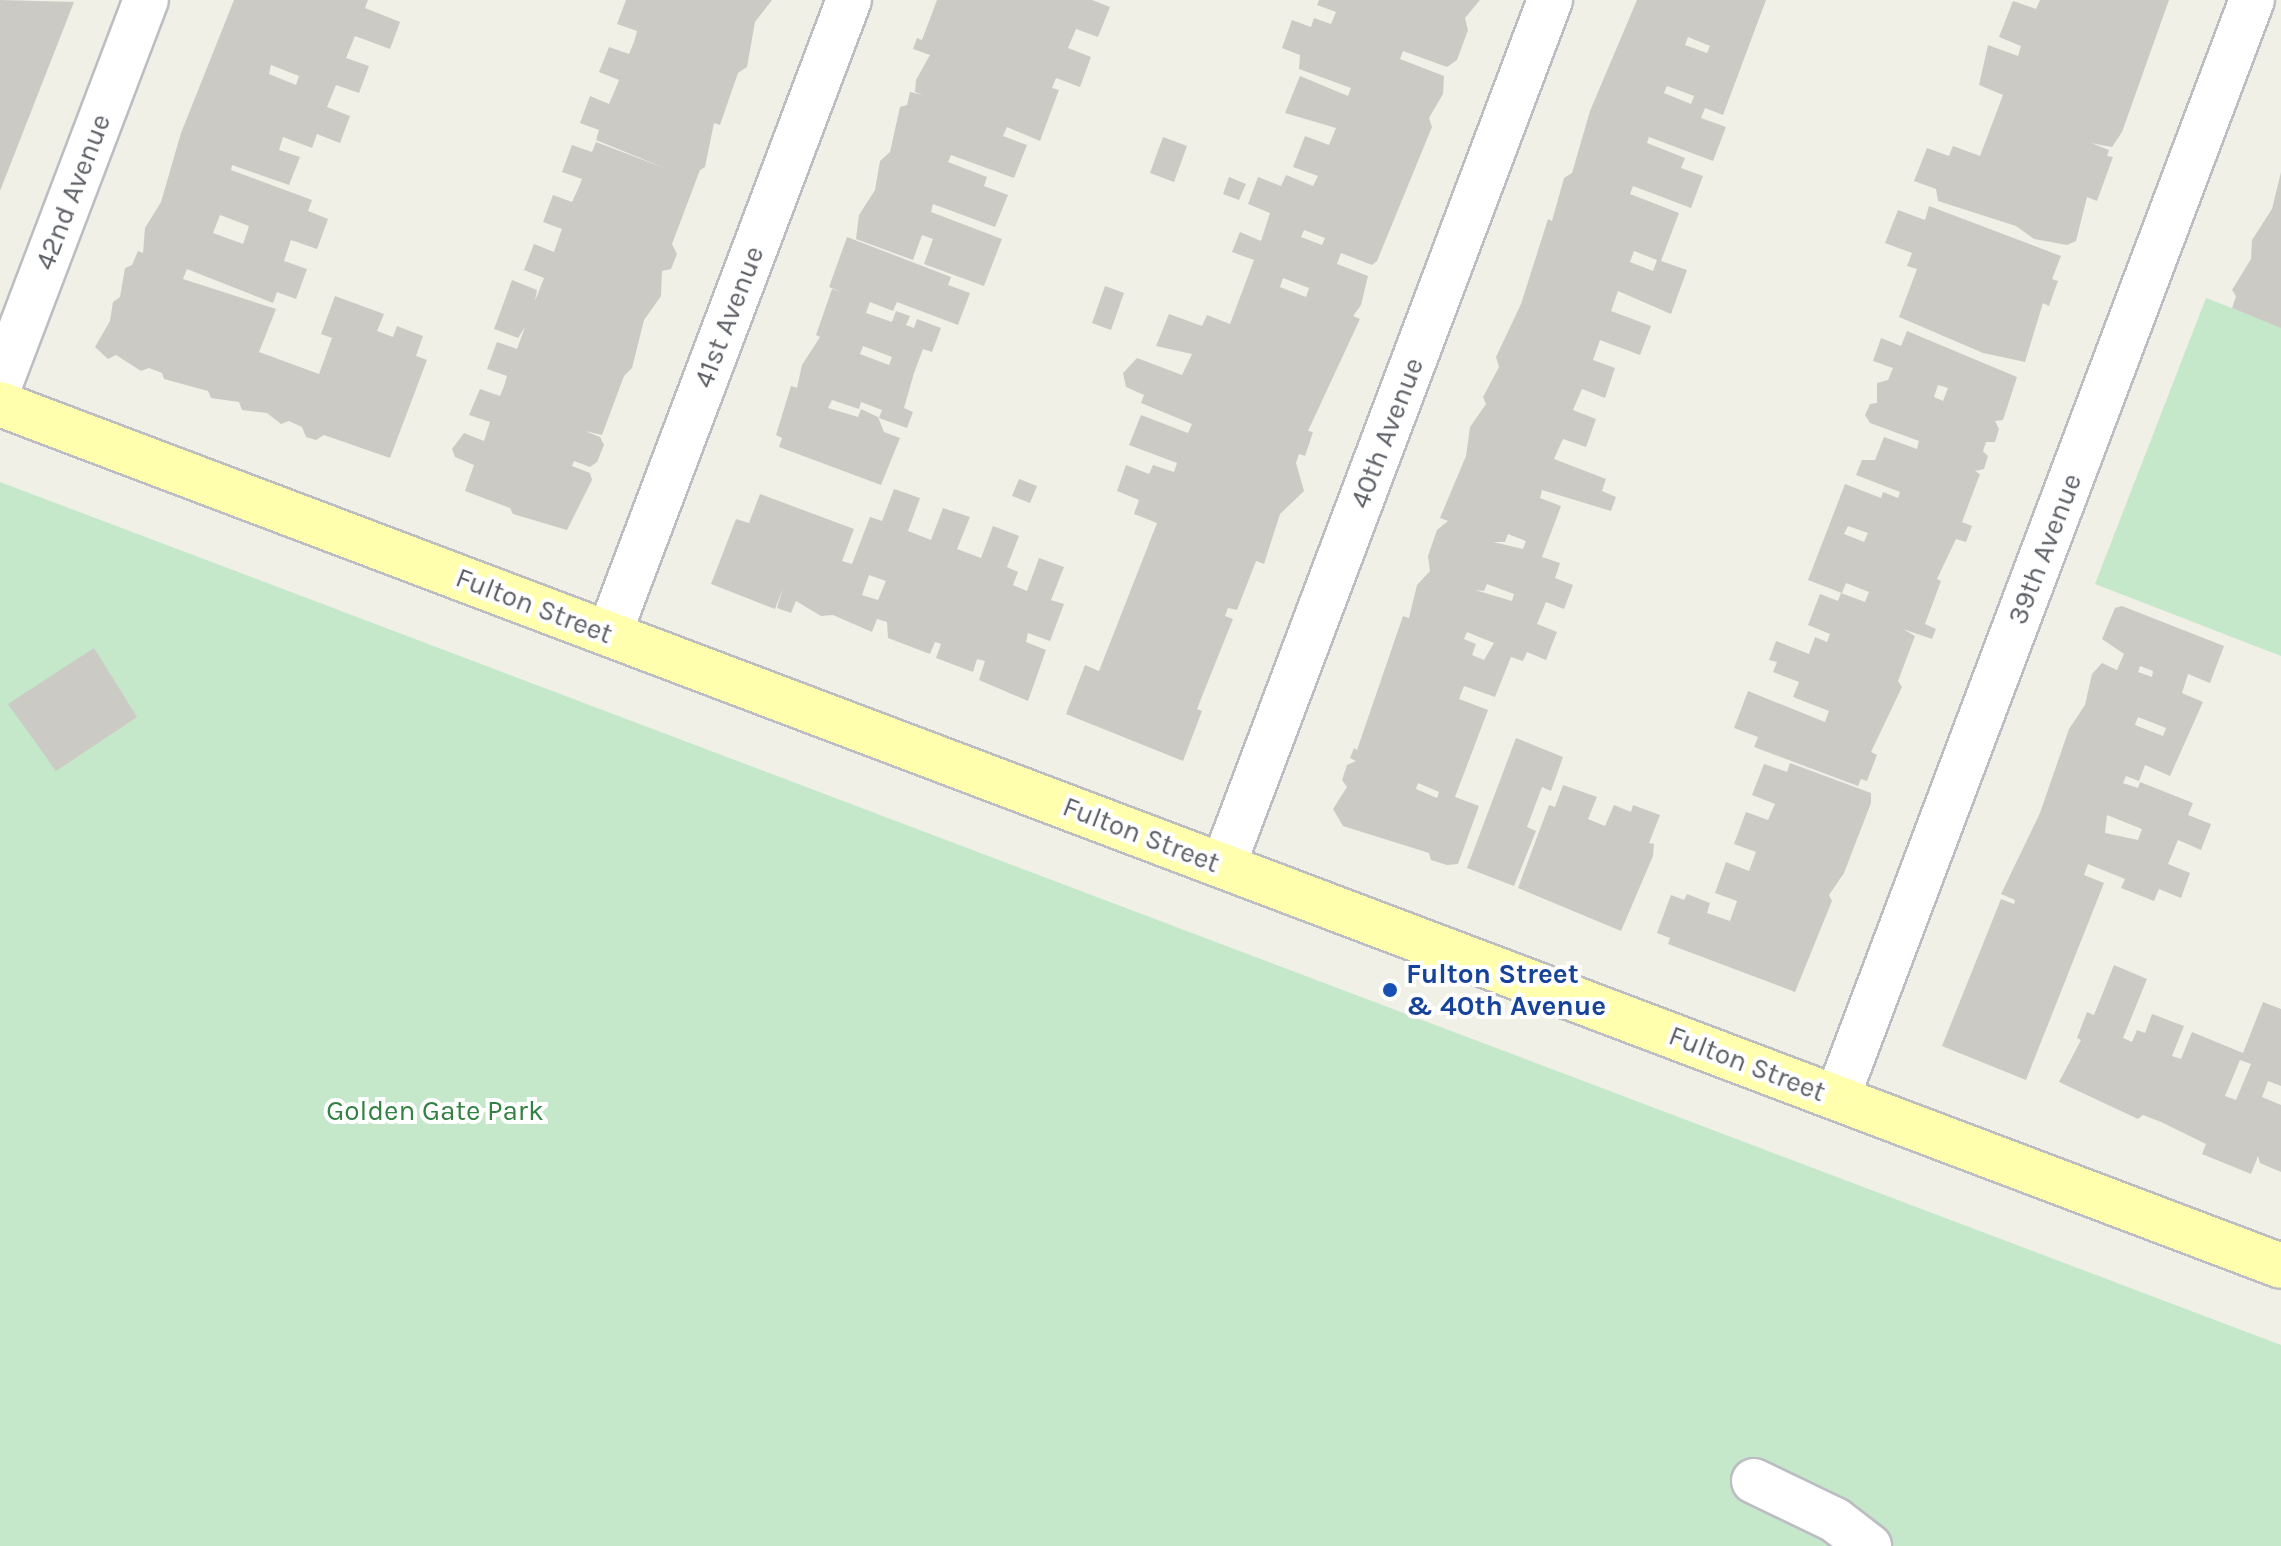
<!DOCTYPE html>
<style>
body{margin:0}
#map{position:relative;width:2281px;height:1546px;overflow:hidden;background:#f0f0e7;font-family:Karla,sans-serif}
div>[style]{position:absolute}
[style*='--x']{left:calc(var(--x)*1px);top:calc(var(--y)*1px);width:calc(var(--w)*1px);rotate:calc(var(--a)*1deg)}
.green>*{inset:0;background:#c4e8c9}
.building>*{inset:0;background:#cccac4}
.roads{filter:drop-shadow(2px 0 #bbbdc2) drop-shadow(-2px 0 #bbbdc2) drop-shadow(0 2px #bbbdc2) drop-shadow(0 -2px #bbbdc2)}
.minor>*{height:44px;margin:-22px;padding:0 22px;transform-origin:22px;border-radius:22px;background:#fff}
.major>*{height:44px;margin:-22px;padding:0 22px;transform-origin:22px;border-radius:22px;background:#ffffad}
.dots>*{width:22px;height:22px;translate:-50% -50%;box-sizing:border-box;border:4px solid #fff;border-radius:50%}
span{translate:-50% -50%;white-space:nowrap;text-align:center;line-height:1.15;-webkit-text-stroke:8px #fff;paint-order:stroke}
.street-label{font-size:28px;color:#5e6167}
.transit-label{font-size:28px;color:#164399;font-weight:700}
.left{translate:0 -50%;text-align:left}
.park-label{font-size:28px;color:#338143}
</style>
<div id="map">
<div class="green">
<div style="clip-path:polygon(2206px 298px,2281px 327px,2281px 656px,2095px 584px)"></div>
<div style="clip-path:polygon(0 482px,2281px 1345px,2281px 1546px,0 1546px)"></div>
</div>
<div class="building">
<div style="clip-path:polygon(0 0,74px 2px,0 191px)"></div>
<div style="clip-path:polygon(evenodd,234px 0,368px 0,365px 8px,400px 22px,390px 49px,355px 36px,346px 58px,369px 66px,359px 93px,336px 85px,327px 107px,350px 116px,340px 143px,317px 134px,312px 148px,283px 137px,279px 150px,300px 157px,289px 185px,232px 165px,231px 170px,312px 200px,308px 211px,328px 219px,317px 249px,291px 240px,284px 261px,307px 269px,296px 299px,277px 292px,273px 303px,187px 269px,183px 279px,276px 309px,259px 352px,319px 374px,332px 338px,321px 334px,335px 296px,384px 314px,377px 331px,393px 337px,397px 326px,423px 336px,416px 356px,427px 360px,390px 458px,324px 435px,316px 440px,306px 437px,302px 427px,289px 421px,281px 424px,267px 413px,242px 410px,239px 402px,211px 398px,208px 391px,164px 379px,162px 373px,149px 368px,141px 371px,116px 355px,108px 359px,95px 347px,110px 321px,113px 302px,120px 297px,125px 268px,132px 265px,138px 251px,143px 253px,145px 228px,161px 202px,181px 133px,234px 0,271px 65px,299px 76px,296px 85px,269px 74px,271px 65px,234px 0,220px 215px,249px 226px,243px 244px,213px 233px,220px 215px)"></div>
<div style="clip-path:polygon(626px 0,772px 0,755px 22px,747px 67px,738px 73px,720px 125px,714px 123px,705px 167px,700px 170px,672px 244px,677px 254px,671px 269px,662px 271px,661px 296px,644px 320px,632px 368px,624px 376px,602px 435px,585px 431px,600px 437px,604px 445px,597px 462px,590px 467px,574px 461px,572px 466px,590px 473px,592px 480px,567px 530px,513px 514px,510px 508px,465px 491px,474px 465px,455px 457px,452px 449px,464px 433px,484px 441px,490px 422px,469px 415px,480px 389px,500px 396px,504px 386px,507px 376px,487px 369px,497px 342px,517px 349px,525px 327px,518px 338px,494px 329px,512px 280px,537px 290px,535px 301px,544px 278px,524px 270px,534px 244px,554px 252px,558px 240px,562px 229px,543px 222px,553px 195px,572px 202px,578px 189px,582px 179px,562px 172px,572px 145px,592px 152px,596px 142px,667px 169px,596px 140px,599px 130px,580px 123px,590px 96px,609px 104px,615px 90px,619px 80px,599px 72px,609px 47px,629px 54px,634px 42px,637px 31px,617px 24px)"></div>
<div style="clip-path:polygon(937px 0,1092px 0,1110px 7px,1098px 37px,1076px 29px,1068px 48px,1091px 57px,1080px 87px,1056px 78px,1052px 88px,1059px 90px,1040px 141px,1007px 127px,1003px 136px,1027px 145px,1014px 178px,951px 155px,948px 162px,987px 177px,984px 186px,1008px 195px,995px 227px,933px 204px,931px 212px,1002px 239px,984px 286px,924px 264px,933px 239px,922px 235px,913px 260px,856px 239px,859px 215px,875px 190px,880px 161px,890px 152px,900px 107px,907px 105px,910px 92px,923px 95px,915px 92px,916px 80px,930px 55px,913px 49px,917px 38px,922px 40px)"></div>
<div style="clip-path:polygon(evenodd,1319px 0,1480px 0,1465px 18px,1468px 30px,1457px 60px,1447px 67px,1403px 51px,1400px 59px,1444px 76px,1443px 94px,1429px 118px,1432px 127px,1377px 261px,1372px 265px,1341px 253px,1337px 264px,1368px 276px,1361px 305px,1353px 316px,1360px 319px,1308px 431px,1313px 432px,1305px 456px,1299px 454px,1296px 463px,1304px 491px,1280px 514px,1264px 564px,1256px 561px,1237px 610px,1228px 608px,1225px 616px,1233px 619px,1197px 709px,1202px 711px,1183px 761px,1066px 714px,1085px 665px,1099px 671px,1157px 523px,1134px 514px,1139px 500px,1117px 491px,1126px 465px,1149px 474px,1153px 465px,1174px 472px,1177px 463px,1129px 445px,1141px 415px,1188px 433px,1192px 424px,1141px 403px,1144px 395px,1126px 387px,1123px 373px,1137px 358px,1182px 375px,1192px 354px,1156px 346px,1169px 314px,1202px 326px,1207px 315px,1230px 324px,1254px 260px,1232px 252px,1240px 232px,1261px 241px,1270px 213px,1248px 204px,1258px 177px,1281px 186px,1286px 175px,1313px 186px,1318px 176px,1293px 167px,1305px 136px,1329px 145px,1336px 128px,1285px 113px,1300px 76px,1348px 96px,1351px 88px,1299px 69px,1300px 55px,1282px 48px,1292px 20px,1311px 27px,1314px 18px,1331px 24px,1336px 12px,1317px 5px,1319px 0,1304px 230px,1325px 238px,1322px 245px,1301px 237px,1304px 230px,1319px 0,1283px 278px,1309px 288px,1306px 297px,1280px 287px,1283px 278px)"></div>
<div style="clip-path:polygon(evenodd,1637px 0,1766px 0,1723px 115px,1705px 108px,1701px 118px,1726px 127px,1713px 161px,1649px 137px,1647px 143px,1685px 158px,1681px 168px,1703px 176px,1691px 208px,1633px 186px,1630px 194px,1679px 213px,1661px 261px,1687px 270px,1671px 314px,1618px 291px,1611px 311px,1651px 326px,1640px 355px,1600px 340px,1593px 360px,1615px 368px,1605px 398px,1582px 389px,1573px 410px,1596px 419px,1586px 447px,1563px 439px,1554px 459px,1606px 479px,1602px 491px,1616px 497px,1611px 511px,1542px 490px,1540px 498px,1561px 506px,1542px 557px,1560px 563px,1555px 578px,1573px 585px,1564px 609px,1546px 602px,1537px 624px,1557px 632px,1546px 660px,1527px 652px,1523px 661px,1511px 657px,1495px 697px,1464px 686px,1459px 699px,1488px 710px,1455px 797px,1479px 806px,1458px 864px,1447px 865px,1431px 860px,1429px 853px,1343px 826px,1333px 809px,1347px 787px,1342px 780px,1347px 765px,1356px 761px,1350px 758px,1354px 748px,1357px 750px,1403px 616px,1409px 618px,1417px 585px,1430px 571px,1428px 556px,1437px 530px,1448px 521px,1440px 518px,1466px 456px,1470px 427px,1486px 404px,1483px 397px,1499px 367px,1496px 357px,1521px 304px,1548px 219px,1552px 221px,1564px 178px,1572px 173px,1590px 111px,1637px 0,1688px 37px,1710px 46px,1707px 53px,1685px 45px,1688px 37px,1637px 0,1667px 86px,1694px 96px,1691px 104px,1664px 93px,1667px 86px,1637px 0,1634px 251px,1657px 260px,1653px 271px,1630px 262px,1634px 251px,1637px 0,1508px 534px,1526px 541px,1523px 549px,1493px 542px,1505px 542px,1508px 534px,1637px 0,1487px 584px,1514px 594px,1512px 601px,1475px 590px,1484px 591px,1487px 584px,1637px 0,1467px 632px,1494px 643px,1484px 660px,1472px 655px,1476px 644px,1464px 639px,1467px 632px,1637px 0,1418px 783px,1439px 792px,1437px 798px,1416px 789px,1418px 783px)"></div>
<div style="clip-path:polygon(2040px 0,2169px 0,2122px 132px,2112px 147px,2091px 143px,2109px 150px,2107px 156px,2113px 157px,2097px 201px,2087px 197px,2076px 241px,2067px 245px,2034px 239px,2016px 226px,1938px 201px,1936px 189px,1914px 181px,1927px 148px,1949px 156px,1953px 146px,1980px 156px,2003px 95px,1979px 85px,1988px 45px,2018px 56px,2021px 46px,1999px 37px,2013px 1px,2036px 9px)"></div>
<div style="clip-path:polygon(1163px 137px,1187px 146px,1174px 182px,1150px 173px)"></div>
<div style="clip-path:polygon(2281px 172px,2281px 328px,2232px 308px,2236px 296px,2232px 290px,2251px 259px,2252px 240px,2272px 209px)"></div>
<div style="clip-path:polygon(1229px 177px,1246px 184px,1239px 200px,1223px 194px)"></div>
<div style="clip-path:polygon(1929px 206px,2061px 256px,2052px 279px,2058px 281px,2049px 306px,2043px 303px,2025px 362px,1983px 353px,1899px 317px,1917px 269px,1907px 266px,1912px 253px,1885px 243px,1898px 210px,1925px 220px)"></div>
<div style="clip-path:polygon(evenodd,847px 237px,951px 277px,948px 285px,970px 293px,958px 325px,897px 302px,893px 311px,870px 302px,866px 313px,892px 322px,896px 311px,910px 316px,906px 325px,914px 328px,917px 319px,941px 328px,932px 352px,923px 349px,914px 373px,904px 408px,913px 412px,907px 428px,879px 418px,882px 410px,861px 402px,859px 409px,832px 400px,828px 408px,858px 417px,861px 409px,878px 417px,884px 432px,900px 438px,881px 485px,779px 447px,782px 438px,776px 435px,791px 386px,797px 388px,802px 365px,820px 337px,816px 335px,832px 289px,841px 292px,829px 287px,847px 237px,863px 346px,892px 357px,889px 365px,860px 354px,863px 346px)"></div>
<div style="clip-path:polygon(1105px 286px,1124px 293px,1111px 330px,1092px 323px)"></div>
<div style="clip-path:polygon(evenodd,1907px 331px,2017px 377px,2003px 420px,1995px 421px,1999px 429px,1995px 442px,1986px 442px,1983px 451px,1988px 456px,1984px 469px,1975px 471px,1980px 474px,1962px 522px,1972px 526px,1966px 542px,1956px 539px,1937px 579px,1941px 581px,1925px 624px,1936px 629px,1932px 639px,1903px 629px,1915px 636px,1898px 681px,1902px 687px,1871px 752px,1877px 755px,1867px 781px,1861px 779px,1858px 786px,1754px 747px,1758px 737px,1734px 728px,1748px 691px,1825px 722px,1829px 711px,1793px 697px,1799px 682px,1773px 672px,1777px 662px,1769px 660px,1776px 641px,1809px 654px,1815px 637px,1827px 642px,1830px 634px,1808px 625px,1820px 594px,1838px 601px,1841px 593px,1865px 602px,1869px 592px,1846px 583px,1842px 593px,1808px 580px,1845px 484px,1881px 498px,1883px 492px,1898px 498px,1900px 492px,1856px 475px,1862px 460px,1875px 460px,1884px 437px,1917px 449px,1919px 441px,1870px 423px,1865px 415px,1870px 404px,1877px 403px,1877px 383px,1888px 380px,1893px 368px,1873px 361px,1881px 338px,1901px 346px,1907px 331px,1938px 385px,1948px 388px,1943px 401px,1934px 397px,1938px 385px,1907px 331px,1848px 526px,1868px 533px,1864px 542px,1844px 534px,1848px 526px)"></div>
<div style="clip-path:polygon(1019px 479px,1037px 486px,1030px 503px,1012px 496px)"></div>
<div style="clip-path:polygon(evenodd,894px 489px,920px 498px,908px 531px,931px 540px,943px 508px,970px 517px,957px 549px,981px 558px,993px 526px,1019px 536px,1007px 567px,1018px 572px,1013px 585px,1027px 591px,1039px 558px,1064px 567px,1051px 600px,1064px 604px,1050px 641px,1028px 633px,1026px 642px,1046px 650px,1028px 701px,979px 680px,985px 661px,977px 659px,973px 672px,936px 658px,941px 644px,935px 642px,930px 654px,888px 638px,887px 622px,877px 619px,872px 632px,833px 615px,821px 616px,796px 601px,791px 613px,777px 608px,783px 588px,775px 609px,711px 584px,736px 519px,749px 523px,760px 494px,854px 529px,842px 561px,852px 564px,870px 517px,882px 521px,894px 489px,869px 575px,886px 581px,878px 600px,862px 595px,869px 575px)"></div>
<div style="clip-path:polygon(evenodd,2122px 606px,2224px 646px,2210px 683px,2188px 674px,2182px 693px,2203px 702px,2170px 776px,2145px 765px,2139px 781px,2126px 776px,2123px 783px,2138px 788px,2140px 782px,2193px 803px,2188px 815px,2211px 824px,2201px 850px,2178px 840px,2168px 864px,2190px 873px,2181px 898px,2159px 889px,2154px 901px,2121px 888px,2125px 879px,2088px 864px,2084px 875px,2104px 883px,2026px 1080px,1942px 1046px,2001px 899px,2014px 904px,2015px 900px,2001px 894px,2040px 813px,2069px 729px,2085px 705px,2092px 674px,2102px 663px,2117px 670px,2124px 654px,2102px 639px,2115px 608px,2122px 606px,2140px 666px,2153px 671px,2152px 677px,2138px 672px,2140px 666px,2122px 606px,2138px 717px,2166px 728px,2163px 736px,2135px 725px,2138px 717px,2122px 606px,2107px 815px,2142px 829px,2138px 840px,2105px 833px,2107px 815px)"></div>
<div style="clip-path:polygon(94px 648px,137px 717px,56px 771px,8px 704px)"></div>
<div style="clip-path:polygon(1516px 738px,1563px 757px,1551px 791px,1542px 787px,1527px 827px,1536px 831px,1514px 886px,1467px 868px)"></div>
<div style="clip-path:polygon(1790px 763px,1871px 793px,1871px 803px,1844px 873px,1829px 895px,1832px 901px,1795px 992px,1668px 944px,1670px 938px,1657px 933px,1671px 895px,1684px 900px,1687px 894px,1710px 903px,1707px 913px,1730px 921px,1737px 901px,1715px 893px,1726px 862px,1749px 871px,1756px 852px,1734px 844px,1746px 812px,1768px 820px,1775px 804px,1752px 795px,1764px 764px,1787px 772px)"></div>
<div style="clip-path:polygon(1563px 785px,1597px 797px,1588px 819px,1605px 826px,1614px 805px,1631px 812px,1633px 805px,1660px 815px,1649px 843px,1654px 844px,1653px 856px,1621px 931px,1518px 888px,1549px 805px,1555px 807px)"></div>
<div style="clip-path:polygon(evenodd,2114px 965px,2147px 979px,2123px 1038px,2132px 1042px,2137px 1030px,2145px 1033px,2152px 1014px,2184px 1026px,2172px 1056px,2181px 1059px,2192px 1032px,2243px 1053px,2263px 1002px,2281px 1009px,2281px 1086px,2268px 1081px,2262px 1097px,2281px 1105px,2281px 1172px,2260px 1163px,2258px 1156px,2251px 1174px,2202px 1154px,2206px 1144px,2161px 1122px,2143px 1115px,2138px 1119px,2059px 1082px,2081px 1040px,2077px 1038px,2087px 1012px,2094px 1015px,2114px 965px,2240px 1060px,2251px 1064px,2236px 1100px,2225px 1096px,2240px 1060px)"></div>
</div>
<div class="roads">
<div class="minor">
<div style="--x:0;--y:384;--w:411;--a:-69.2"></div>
<div style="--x:609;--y:634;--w:678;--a:-69.27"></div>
<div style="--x:1223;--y:866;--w:926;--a:-69.31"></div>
<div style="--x:1837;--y:1098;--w:1174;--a:-69.3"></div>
<div style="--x:1754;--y:1481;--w:90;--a:25.7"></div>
<div style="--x:1835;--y:1520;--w:43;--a:37.4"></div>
</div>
<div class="major">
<div style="--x:0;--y:404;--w:2438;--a:20.7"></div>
</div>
</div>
<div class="dots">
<div style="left:1390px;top:990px;background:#1a4fb4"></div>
</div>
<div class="street-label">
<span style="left:73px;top:192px;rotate:-69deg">42nd Avenue</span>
<span style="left:729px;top:317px;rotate:-69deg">41st Avenue</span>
<span style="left:1387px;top:433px;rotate:-69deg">40th Avenue</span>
<span style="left:2045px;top:549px;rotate:-69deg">39th Avenue</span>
<span style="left:534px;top:606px;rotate:21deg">Fulton Street</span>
<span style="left:1141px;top:835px;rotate:21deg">Fulton Street</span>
<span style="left:1747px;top:1064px;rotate:21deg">Fulton Street</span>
</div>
<div class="transit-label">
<span class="left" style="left:1406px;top:990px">Fulton Street<br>&amp; 40th Avenue</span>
</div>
<div class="park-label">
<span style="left:435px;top:1111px">Golden Gate Park</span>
</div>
</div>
